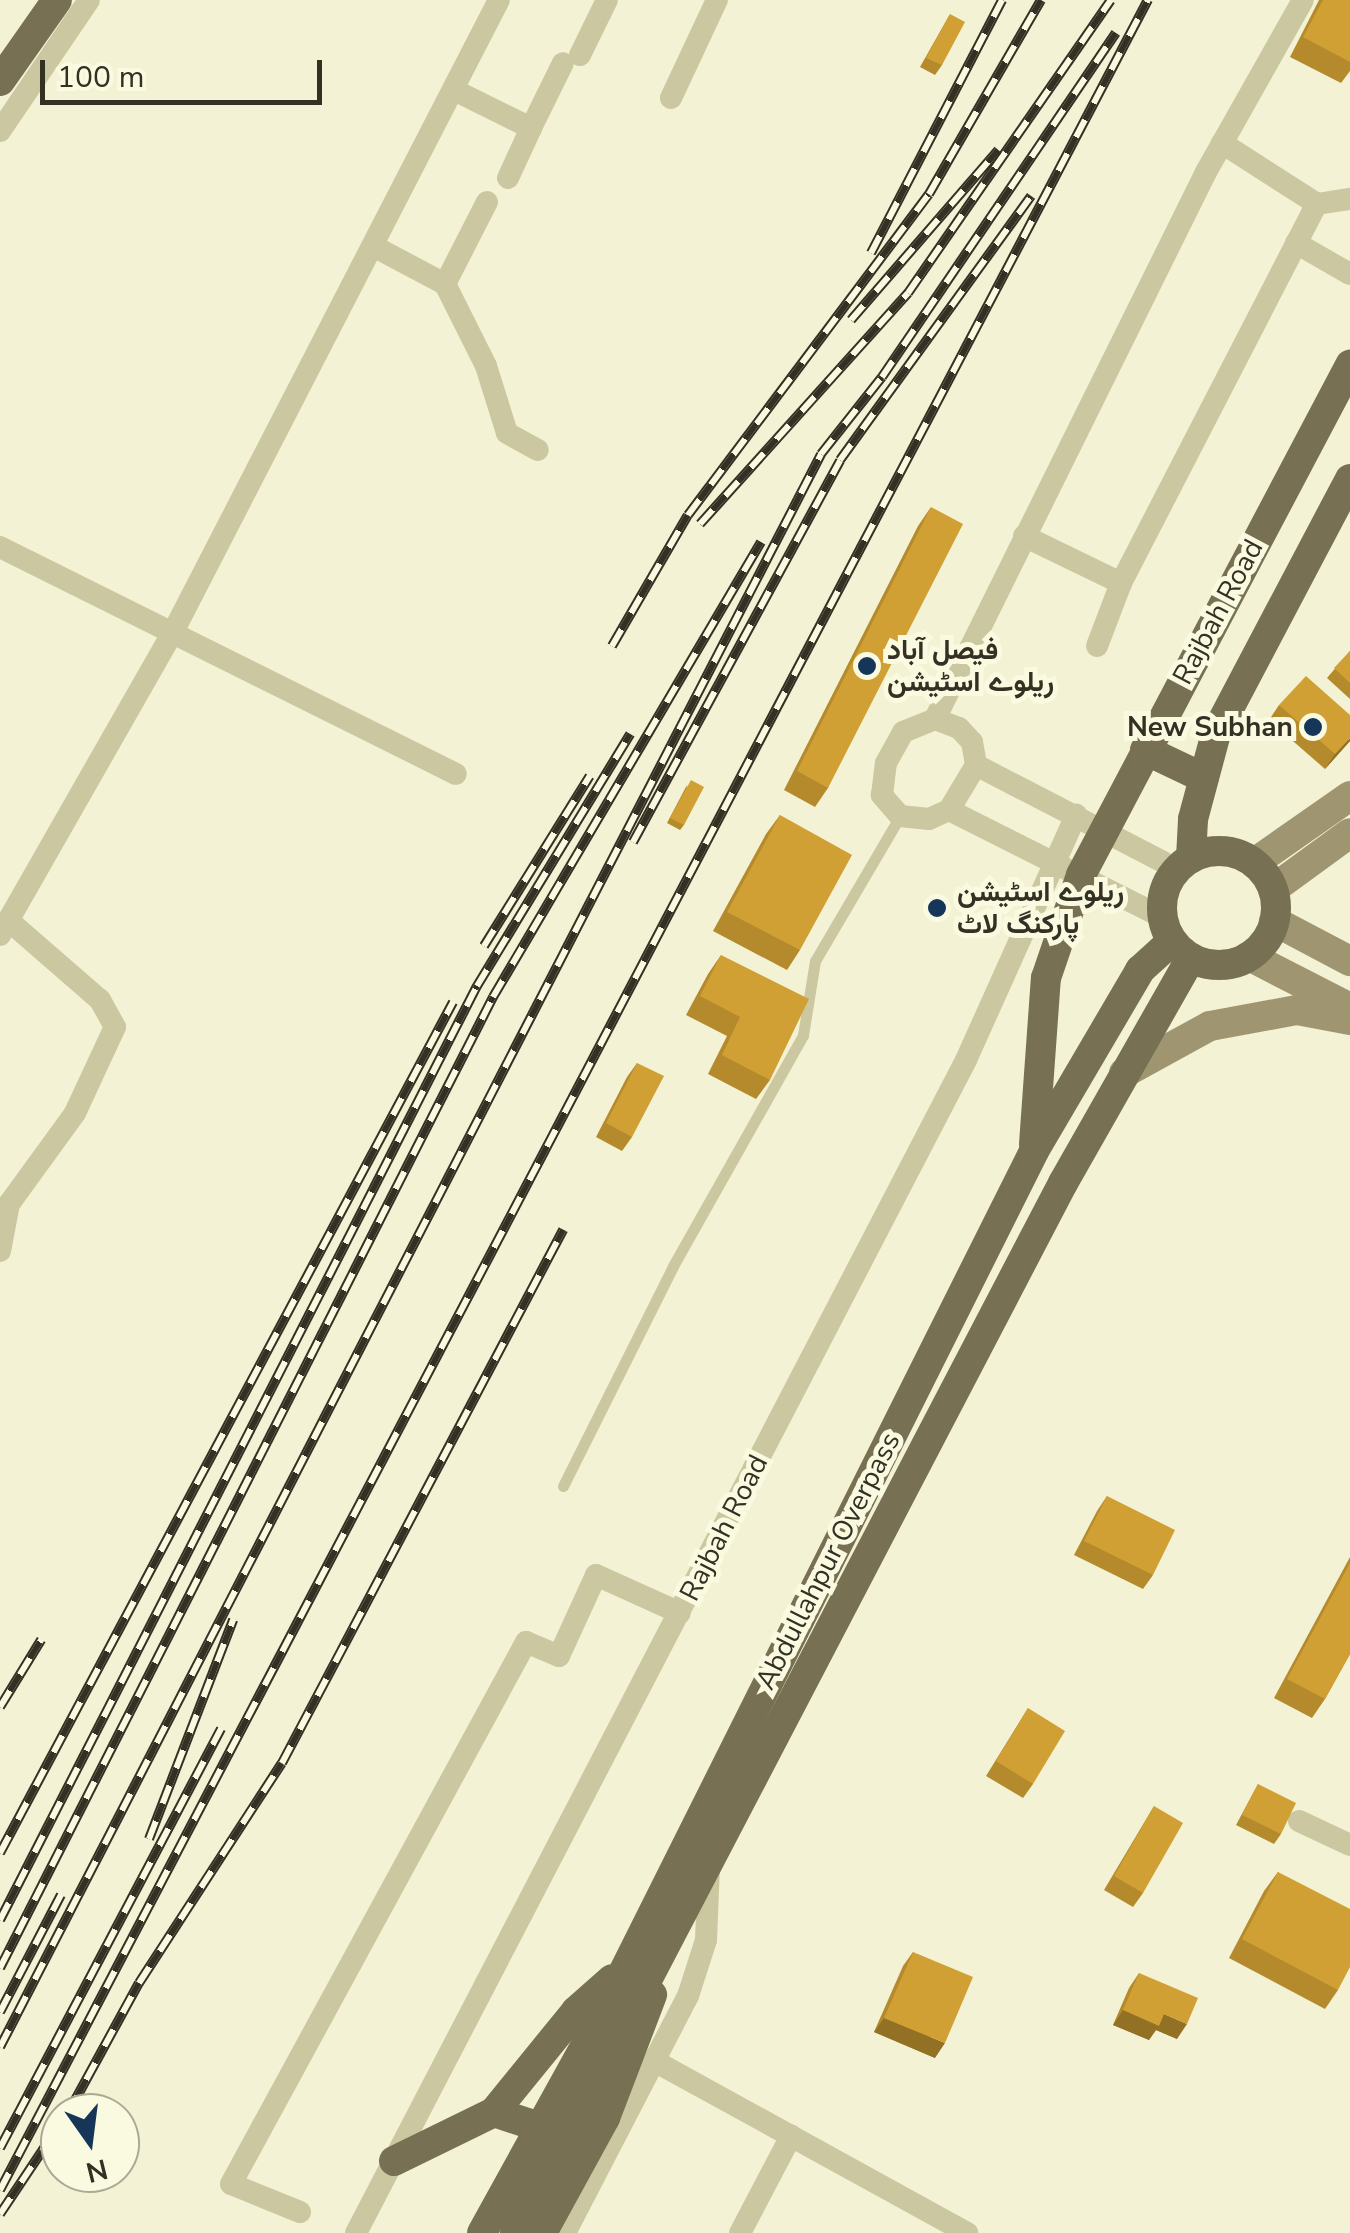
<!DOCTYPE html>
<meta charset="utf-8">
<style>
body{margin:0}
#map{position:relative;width:1350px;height:2233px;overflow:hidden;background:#f3f2d4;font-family:"Nunito Sans",Vazirmatn,sans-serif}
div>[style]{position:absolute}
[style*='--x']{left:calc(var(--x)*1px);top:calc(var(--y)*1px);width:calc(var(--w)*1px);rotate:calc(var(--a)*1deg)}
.lane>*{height:11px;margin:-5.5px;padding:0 5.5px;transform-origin:5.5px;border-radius:5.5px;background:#cbc7a0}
.street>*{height:22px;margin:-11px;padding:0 11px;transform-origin:11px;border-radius:11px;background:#cbc7a0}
.secondary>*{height:30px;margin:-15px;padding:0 15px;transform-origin:15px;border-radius:15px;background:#9f9671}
.primary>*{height:30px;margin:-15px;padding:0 15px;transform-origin:15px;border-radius:15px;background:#787053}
.primary>.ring{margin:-15px;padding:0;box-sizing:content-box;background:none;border:30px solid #787053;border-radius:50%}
.rail>*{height:10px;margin-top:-5px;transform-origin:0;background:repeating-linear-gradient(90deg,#fafae0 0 19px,#343024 0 38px);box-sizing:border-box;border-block:2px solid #343024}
.wall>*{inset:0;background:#b48a2d}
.shaded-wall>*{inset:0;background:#927024}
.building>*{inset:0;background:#d1a034}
.dots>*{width:28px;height:28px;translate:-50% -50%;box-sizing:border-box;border:5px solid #fafae0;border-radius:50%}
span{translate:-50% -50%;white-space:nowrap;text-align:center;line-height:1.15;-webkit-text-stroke:10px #fafae0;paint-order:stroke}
.street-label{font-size:28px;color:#343024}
.poi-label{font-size:28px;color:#343024;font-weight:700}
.left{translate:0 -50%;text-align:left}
.right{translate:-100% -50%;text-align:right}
.north{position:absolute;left:40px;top:2093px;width:100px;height:100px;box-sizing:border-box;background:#fafae0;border:2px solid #aba995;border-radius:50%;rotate:166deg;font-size:28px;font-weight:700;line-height:40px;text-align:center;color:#343024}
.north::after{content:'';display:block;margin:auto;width:35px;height:45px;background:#163659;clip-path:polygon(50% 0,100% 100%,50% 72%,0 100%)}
.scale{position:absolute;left:40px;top:60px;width:282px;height:45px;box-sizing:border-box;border:5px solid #343024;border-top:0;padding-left:12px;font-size:30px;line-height:35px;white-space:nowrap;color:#343024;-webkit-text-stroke:8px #fafae0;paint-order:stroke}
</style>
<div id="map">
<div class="lane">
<div style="--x:563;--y:1486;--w:246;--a:-63.4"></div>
<div style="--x:673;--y:1266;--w:265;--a:-60.6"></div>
<div style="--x:803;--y:1035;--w:75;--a:-80.8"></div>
<div style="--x:815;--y:961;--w:168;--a:-59.6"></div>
</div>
<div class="street">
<div style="--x:580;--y:55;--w:61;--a:-63.9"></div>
<div style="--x:454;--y:90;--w:86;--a:26.3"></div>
<div style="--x:531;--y:128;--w:72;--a:-63.8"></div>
<div style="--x:671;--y:98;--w:108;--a:-64.9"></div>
<div style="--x:0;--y:131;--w:158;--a:-55.8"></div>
<div style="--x:1222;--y:143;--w:113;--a:32.7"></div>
<div style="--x:508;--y:178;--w:55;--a:-65.3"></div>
<div style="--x:1296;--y:243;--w:62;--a:29.9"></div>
<div style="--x:375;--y:247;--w:79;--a:27.9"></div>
<div style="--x:445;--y:284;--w:92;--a:63.4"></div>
<div style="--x:486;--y:366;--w:70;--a:72.6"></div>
<div style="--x:507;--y:433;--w:35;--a:29"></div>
<div style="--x:445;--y:284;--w:92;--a:-62.9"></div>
<div style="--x:1024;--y:536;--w:108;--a:25.9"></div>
<div style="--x:1121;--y:583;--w:427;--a:-62.7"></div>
<div style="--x:1317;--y:204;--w:33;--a:-9"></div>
<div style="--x:0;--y:547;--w:509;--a:26.46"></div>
<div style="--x:1097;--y:646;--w:67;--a:-69.1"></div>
<div style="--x:935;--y:719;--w:610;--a:-63.64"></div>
<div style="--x:1206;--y:172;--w:197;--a:-60.6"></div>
<div style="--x:935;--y:719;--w:26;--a:21"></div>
<div style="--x:959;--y:728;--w:19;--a:47"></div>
<div style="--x:972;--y:742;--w:23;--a:80"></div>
<div style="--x:976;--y:765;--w:52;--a:121"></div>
<div style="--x:949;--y:810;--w:22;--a:156"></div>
<div style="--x:929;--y:819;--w:29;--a:-174"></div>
<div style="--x:900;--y:816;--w:28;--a:-131"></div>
<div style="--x:882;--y:795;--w:32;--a:-83"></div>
<div style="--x:886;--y:763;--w:35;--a:-61"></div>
<div style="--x:903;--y:732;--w:35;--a:-22"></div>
<div style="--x:976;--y:765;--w:226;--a:27.4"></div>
<div style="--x:949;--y:810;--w:238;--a:26.7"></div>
<div style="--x:0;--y:935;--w:347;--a:-60.3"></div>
<div style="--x:172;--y:634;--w:713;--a:-62.72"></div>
<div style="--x:0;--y:1251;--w:48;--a:-79.2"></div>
<div style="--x:9;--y:1204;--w:112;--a:-54"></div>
<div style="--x:75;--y:1113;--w:95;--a:-65.1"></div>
<div style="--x:115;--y:1027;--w:31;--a:-119"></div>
<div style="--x:100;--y:1000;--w:122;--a:-139"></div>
<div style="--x:1299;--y:1821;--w:56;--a:25.2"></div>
<div style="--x:658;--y:2063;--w:353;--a:28.8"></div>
<div style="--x:300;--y:2212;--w:74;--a:-157.9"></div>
<div style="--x:231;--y:2184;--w:617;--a:-61.44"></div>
<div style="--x:526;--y:1642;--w:36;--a:23"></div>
<div style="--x:559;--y:1656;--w:89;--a:-65.4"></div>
<div style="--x:596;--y:1575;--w:92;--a:24.3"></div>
<div style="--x:356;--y:2233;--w:1322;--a:-62.52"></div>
<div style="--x:966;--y:1060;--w:269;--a:-65.8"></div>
<div style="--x:565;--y:2233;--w:267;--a:-62.6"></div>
<div style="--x:688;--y:1996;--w:59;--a:-72.2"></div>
<div style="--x:706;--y:1940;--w:75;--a:-87.7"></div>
<div style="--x:740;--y:2233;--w:110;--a:-62.3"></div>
</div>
<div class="secondary">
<div style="--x:1254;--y:863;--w:117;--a:-34.9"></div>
<div style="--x:1273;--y:889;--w:95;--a:-36"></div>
<div style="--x:1274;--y:921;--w:86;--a:27.8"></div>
<div style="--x:1249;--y:956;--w:114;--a:27.2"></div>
<div style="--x:1124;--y:1073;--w:98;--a:-28.7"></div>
<div style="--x:1210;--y:1026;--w:88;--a:-10.4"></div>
<div style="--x:1297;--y:1010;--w:54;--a:10.7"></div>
</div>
<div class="primary">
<div style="--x:0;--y:81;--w:99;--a:-54.9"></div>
<div style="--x:1145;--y:750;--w:65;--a:25.4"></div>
<div class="ring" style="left:1162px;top:851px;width:84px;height:84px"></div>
<div style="--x:1191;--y:858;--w:39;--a:-87"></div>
<div style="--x:1193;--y:819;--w:89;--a:-75"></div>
<div style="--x:1216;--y:733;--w:287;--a:-62.2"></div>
<div style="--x:1034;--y:1144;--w:166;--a:-85.9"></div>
<div style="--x:1046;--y:978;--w:109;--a:-71.2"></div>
<div style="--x:1081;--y:875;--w:577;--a:-62.19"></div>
<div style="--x:494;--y:2112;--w:130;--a:-50.9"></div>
<div style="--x:576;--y:2011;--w:48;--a:-41.6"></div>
<div style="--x:394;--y:2161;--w:111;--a:-26.1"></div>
<div style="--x:494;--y:2112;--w:47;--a:18.4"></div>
<div style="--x:482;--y:2233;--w:242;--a:-61.1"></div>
<div style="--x:599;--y:2021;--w:973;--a:-63.43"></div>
<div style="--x:1034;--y:1151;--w:210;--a:-59.6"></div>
<div style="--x:1140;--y:970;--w:43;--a:-42.2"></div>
<div style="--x:515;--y:2233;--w:1184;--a:-62.44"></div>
<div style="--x:1063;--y:1183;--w:259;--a:-60.4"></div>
<div style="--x:542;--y:2233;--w:131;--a:-61.3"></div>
<div style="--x:605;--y:2118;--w:132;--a:-69.1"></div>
</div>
<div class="rail">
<div style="--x:871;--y:253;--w:285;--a:-62.6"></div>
<div style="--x:851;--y:320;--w:225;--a:-49.1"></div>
<div style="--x:700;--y:524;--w:311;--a:-48"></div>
<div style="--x:908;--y:293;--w:356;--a:-55.3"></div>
<div style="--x:612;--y:646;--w:151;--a:-59.9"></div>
<div style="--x:688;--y:515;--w:401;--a:-53.1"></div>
<div style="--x:929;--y:194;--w:224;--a:-60"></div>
<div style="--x:633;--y:842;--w:434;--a:-61.5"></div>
<div style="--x:840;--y:460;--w:326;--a:-54.1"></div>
<div style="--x:484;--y:946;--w:200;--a:-58.1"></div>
<div style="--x:0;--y:1707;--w:79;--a:-58.5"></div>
<div style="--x:149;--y:1839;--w:235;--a:-69"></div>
<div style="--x:0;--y:1853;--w:964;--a:-61.97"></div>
<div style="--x:0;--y:1920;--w:1049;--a:-62.95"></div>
<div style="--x:477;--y:986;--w:295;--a:-58.7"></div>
<div style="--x:0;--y:1968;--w:1089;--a:-63.08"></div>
<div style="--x:493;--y:997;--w:528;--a:-59.5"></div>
<div style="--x:0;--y:2012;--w:132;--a:-62.5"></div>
<div style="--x:0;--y:2047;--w:1792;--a:-62.73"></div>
<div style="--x:821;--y:454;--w:98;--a:-51.6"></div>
<div style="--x:882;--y:377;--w:416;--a:-55.8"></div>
<div style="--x:68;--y:2113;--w:148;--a:-61.4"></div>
<div style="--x:139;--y:1983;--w:262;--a:-57"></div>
<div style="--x:282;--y:1763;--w:603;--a:-62.2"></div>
<div style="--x:0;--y:2148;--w:474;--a:-62.2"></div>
<div style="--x:0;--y:2190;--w:2473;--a:-62.34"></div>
<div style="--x:0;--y:2214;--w:108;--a:-56.3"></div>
</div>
<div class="wall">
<div style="clip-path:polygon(1319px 0,1350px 0,1350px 71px,1341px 83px,1290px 57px)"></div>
<div style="clip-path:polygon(950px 14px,942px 65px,935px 75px,920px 67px)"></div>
<div style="clip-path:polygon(931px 507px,828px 788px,815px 807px,784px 790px,918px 526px)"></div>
<div style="clip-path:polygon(1350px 651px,1350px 699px,1327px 678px)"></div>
<div style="clip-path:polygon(1279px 705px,1350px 741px,1325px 769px,1269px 720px)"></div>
<div style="clip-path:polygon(687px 785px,684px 825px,680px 830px,667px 823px)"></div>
<div style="clip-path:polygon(780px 815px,800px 950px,787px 970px,713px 931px,766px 834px)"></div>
<div style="clip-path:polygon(721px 955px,770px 1080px,756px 1099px,708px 1074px,727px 1036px,686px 1015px,708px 974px)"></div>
<div style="clip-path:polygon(637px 1063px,632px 1137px,622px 1151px,596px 1137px,627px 1077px)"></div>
<div style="clip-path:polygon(1107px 1496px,1153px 1575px,1143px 1589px,1074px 1555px,1097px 1511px)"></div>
<div style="clip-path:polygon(1350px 1557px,1350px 1654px,1325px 1699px,1312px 1718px,1274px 1698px)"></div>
<div style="clip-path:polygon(1028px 1708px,1033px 1784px,1023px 1798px,986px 1776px)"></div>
<div style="clip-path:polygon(1258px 1784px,1281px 1834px,1274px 1844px,1236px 1825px)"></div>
<div style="clip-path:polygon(1154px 1806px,1143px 1893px,1133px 1907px,1104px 1890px)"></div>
<div style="clip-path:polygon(1278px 1872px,1338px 1990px,1325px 2009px,1229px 1958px,1264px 1891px)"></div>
<div style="clip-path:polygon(913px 1952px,935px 2058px,874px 2032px,903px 1966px)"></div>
<div style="clip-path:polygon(1139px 1973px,1177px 2039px,1156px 2030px,1149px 2040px,1113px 2025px,1129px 1988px)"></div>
</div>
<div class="shaded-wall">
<div style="clip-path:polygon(1350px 738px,1350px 741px,1325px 769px,1335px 754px)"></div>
<div style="clip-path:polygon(1123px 2010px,1164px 2014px,1187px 2024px,1177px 2039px,1156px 2030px,1149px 2040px,1113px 2025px)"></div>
<div style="clip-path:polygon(884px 2018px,945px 2043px,935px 2058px,874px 2032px)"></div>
</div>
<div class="building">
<div style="clip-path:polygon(1323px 0,1350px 0,1350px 62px,1303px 37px)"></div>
<div style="clip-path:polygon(950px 14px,965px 22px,942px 65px,926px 58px)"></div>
<div style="clip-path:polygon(931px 507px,963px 524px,828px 788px,797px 771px)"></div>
<div style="clip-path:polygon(1350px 651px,1350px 683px,1334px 668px)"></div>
<div style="clip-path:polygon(1306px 676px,1350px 715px,1350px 738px,1335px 754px,1279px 705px)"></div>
<div style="clip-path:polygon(691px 780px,704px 787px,684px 825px,670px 818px)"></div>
<div style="clip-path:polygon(780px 815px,852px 855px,800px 950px,727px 912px)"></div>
<div style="clip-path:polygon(721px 955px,809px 999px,770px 1080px,722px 1055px,740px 1017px,700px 996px)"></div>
<div style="clip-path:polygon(637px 1063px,664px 1076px,632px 1137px,606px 1123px)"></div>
<div style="clip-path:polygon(1107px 1496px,1175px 1530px,1153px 1575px,1084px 1541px)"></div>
<div style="clip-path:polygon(1350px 1563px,1350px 1654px,1325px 1699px,1287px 1679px)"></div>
<div style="clip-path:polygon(1028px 1708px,1065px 1731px,1033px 1784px,996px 1761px)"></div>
<div style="clip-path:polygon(1258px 1784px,1296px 1803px,1281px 1834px,1242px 1815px)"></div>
<div style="clip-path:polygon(1154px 1806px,1183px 1823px,1143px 1893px,1114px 1876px)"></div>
<div style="clip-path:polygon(1278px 1872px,1350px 1909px,1350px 1967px,1338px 1990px,1242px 1939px)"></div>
<div style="clip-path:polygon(913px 1952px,973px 1977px,945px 2043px,884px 2018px)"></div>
<div style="clip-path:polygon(1139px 1973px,1198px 1998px,1187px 2024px,1164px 2014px,1159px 2026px,1123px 2010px)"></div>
</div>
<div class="dots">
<div style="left:867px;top:666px;background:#163659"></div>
<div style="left:1313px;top:727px;background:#163659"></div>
<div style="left:937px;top:908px;background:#163659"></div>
</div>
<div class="street-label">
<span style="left:1218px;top:612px;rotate:-62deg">Rajbah Road</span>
<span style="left:724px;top:1528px;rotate:-63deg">Rajbah Road</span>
<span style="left:828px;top:1561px;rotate:-63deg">Abdullahpur Overpass</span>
</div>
<div class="poi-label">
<span class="left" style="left:887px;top:666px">فیصل آباد<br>ریلوے اسٹیشن</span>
<span class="right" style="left:1293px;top:727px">New Subhan</span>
<span class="left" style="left:957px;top:908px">ریلوے اسٹیشن<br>پارکنگ لاٹ</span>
</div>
<div class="north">N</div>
<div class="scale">100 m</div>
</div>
